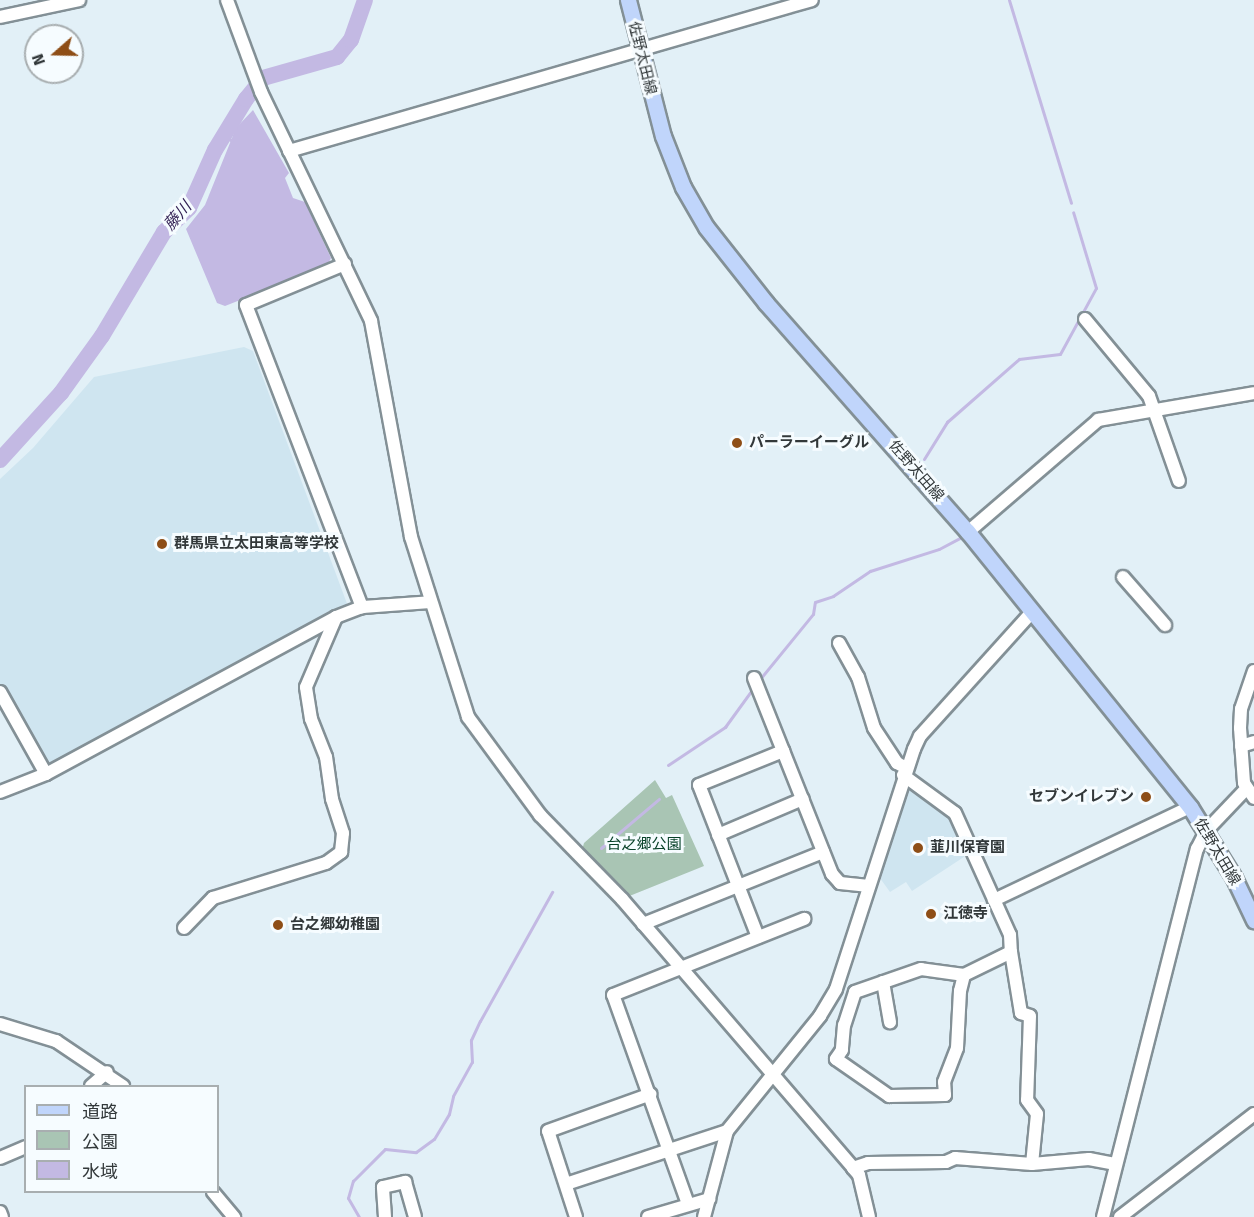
<!DOCTYPE html>
<meta charset="utf-8">
<style>
body{margin:0}
#map{position:relative;width:1254px;height:1217px;overflow:hidden;background:#e2f0f7;font-family:"Fira Sans","Noto Sans JP",sans-serif}
div>[style]{position:absolute}
[style*='--x']{left:calc(var(--x)*1px);top:calc(var(--y)*1px);width:calc(var(--w)*1px);rotate:calc(var(--a)*1deg)}
.built>*{inset:0;background:#cfe5f0}
.green>*{inset:0;background:#a9c5b4}
.water>*{inset:0;background:#c3b9e3}
.stream>*{height:3px;margin:-1.5px;padding:0 1.5px;transform-origin:1.5px;border-radius:1.5px;background:#c3b9e3}
.river>*{height:16px;margin:-8px;padding:0 8px;transform-origin:8px;border-radius:8px;background:#c3b9e3}
.roads{filter:drop-shadow(2px 0 #839096) drop-shadow(-2px 0 #839096) drop-shadow(0 2px #839096) drop-shadow(0 -2px #839096)}
.minor>*{height:12px;margin:-6px;padding:0 6px;transform-origin:6px;border-radius:6px;background:#fff}
.major>*{height:15px;margin:-7.5px;padding:0 7.5px;transform-origin:7.5px;border-radius:7.5px;background:#c0d5fb}
.dots>*{width:16px;height:16px;translate:-50% -50%;box-sizing:border-box;border:3px solid #f6fcff;border-radius:50%}
span{translate:-50% -50%;white-space:nowrap;text-align:center;line-height:1.15;-webkit-text-stroke:6px #f6fcff;paint-order:stroke}
.street-label{font-size:15px;color:#32383a}
.poi-label{font-size:15px;color:#32383a;font-weight:700}
.left{translate:0 -50%;text-align:left}
.right{translate:-100% -50%;text-align:right}
.park-label{font-size:15px;color:#084229}
.water-label{font-size:16px;color:#301e52;font-style:italic}
.legend{position:absolute;left:24px;top:1085px;width:195px;height:108px;box-sizing:border-box;background:#f6fcff;border:2px solid #a8aeb0;margin:0;padding:8px 10px;list-style:none;font-size:18px;color:#32383a}
.legend li{display:flex;align-items:center;gap:12px;height:30px}
.legend b{width:30px;border:2px solid #a8aeb0}
.north{position:absolute;left:24px;top:24px;width:60px;height:60px;box-sizing:border-box;background:#f6fcff;border:2px solid #a8aeb0;border-radius:50%;rotate:250deg;font-size:16px;font-weight:700;line-height:24px;text-align:center;color:#32383a}
.north::after{content:'';display:block;margin:auto;width:21px;height:27px;background:#8e4e17;clip-path:polygon(50% 0,100% 100%,50% 72%,0 100%)}
</style>
<div id="map">
<div class="built">
<div style="clip-path:polygon(244px 347px,253px 351px,349px 609px,47px 770px,0 687px,0 479px,33px 448px,94px 377px)"></div>
<div style="clip-path:polygon(907px 784px,947px 809px,970px 853px,912px 891px,906px 882px,890px 892px,877px 874px)"></div>
</div>
<div class="green">
<div style="clip-path:polygon(655px 780px,666px 798px,672px 795px,704px 866px,627px 897px,582px 850px,584px 843px)"></div>
</div>
<div class="water">
<div style="clip-path:polygon(253px 110px,289px 173px,285px 178px,293px 198px,305px 202px,331px 258px,327px 266px,225px 306px,217px 303px,186px 229px,205px 205px,236px 128px)"></div>
</div>
<div class="stream">
<div style="--x:1009;--y:0;--w:212;--a:73"></div>
<div style="--x:246;--y:99;--w:6;--a:59"></div>
<div style="--x:224;--y:135;--w:10;--a:37"></div>
<div style="--x:924;--y:459;--w:44;--a:-58.1"></div>
<div style="--x:947;--y:422;--w:96;--a:-41.2"></div>
<div style="--x:1019;--y:359;--w:41;--a:-7"></div>
<div style="--x:1060;--y:354;--w:75;--a:-61.4"></div>
<div style="--x:1096;--y:288;--w:79;--a:-106.8"></div>
<div style="--x:760;--y:679;--w:84;--a:-50.8"></div>
<div style="--x:813;--y:614;--w:12;--a:-81"></div>
<div style="--x:815;--y:602;--w:19;--a:-18"></div>
<div style="--x:833;--y:596;--w:45;--a:-34"></div>
<div style="--x:870;--y:571;--w:72;--a:-17.7"></div>
<div style="--x:939;--y:549;--w:27;--a:-28"></div>
<div style="--x:963;--y:536;--w:54;--a:-132.8"></div>
<div style="--x:668;--y:765;--w:69;--a:-33.7"></div>
<div style="--x:725;--y:727;--w:49;--a:-54.1"></div>
<div style="--x:601;--y:848;--w:76;--a:-40.2"></div>
<div style="--x:359;--y:1217;--w:22;--a:-120"></div>
<div style="--x:348;--y:1198;--w:18;--a:-74"></div>
<div style="--x:353;--y:1181;--w:45;--a:-45"></div>
<div style="--x:385;--y:1149;--w:31;--a:6"></div>
<div style="--x:416;--y:1152;--w:22;--a:-36"></div>
<div style="--x:434;--y:1139;--w:29;--a:-59"></div>
<div style="--x:449;--y:1114;--w:18;--a:-77"></div>
<div style="--x:453;--y:1096;--w:39;--a:-61"></div>
<div style="--x:472;--y:1062;--w:22;--a:-93"></div>
<div style="--x:471;--y:1040;--w:21;--a:-65"></div>
<div style="--x:480;--y:1021;--w:148;--a:-60.8"></div>
</div>
<div class="river">
<div style="--x:0;--y:460;--w:91;--a:-47.7"></div>
<div style="--x:61;--y:393;--w:70;--a:-54.3"></div>
<div style="--x:102;--y:336;--w:121;--a:-59.2"></div>
<div style="--x:164;--y:232;--w:35;--a:-44"></div>
<div style="--x:189;--y:208;--w:64;--a:-65.9"></div>
<div style="--x:215;--y:150;--w:60;--a:-58.7"></div>
<div style="--x:246;--y:99;--w:27;--a:-51"></div>
<div style="--x:263;--y:78;--w:77;--a:-15.8"></div>
<div style="--x:337;--y:57;--w:22;--a:-51"></div>
<div style="--x:351;--y:40;--w:42;--a:-70.7"></div>
</div>
<div class="roads">
<div class="minor">
<div style="--x:227;--y:0;--w:98;--a:69.7"></div>
<div style="--x:261;--y:92;--w:254;--a:64.3"></div>
<div style="--x:371;--y:321;--w:220;--a:79.5"></div>
<div style="--x:411;--y:537;--w:189;--a:72.4"></div>
<div style="--x:468;--y:717;--w:122;--a:53.7"></div>
<div style="--x:540;--y:815;--w:117;--a:45.7"></div>
<div style="--x:622;--y:899;--w:355;--a:49.3"></div>
<div style="--x:853;--y:1168;--w:9;--a:49"></div>
<div style="--x:859;--y:1175;--w:43;--a:76.6"></div>
<div style="--x:0;--y:17;--w:81;--a:-12.1"></div>
<div style="--x:289;--y:151;--w:544;--a:-16.1"></div>
<div style="--x:345;--y:264;--w:107;--a:157.5"></div>
<div style="--x:246;--y:305;--w:324;--a:69"></div>
<div style="--x:1085;--y:319;--w:100;--a:50.3"></div>
<div style="--x:1149;--y:396;--w:90;--a:70.6"></div>
<div style="--x:968;--y:532;--w:172;--a:-40.7"></div>
<div style="--x:1098;--y:420;--w:158;--a:-9.8"></div>
<div style="--x:1123;--y:577;--w:64;--a:48.8"></div>
<div style="--x:839;--y:643;--w:39;--a:61"></div>
<div style="--x:858;--y:677;--w:53;--a:72.6"></div>
<div style="--x:874;--y:728;--w:42;--a:56.7"></div>
<div style="--x:897;--y:763;--w:10;--a:29"></div>
<div style="--x:1254;--y:671;--w:40;--a:108.9"></div>
<div style="--x:1241;--y:709;--w:19;--a:93"></div>
<div style="--x:1240;--y:728;--w:55;--a:85.8"></div>
<div style="--x:1244;--y:783;--w:18;--a:56"></div>
<div style="--x:754;--y:678;--w:211;--a:68.3"></div>
<div style="--x:832;--y:874;--w:12;--a:48"></div>
<div style="--x:840;--y:883;--w:29;--a:6"></div>
<div style="--x:0;--y:692;--w:94;--a:60.7"></div>
<div style="--x:1241;--y:746;--w:14;--a:-17"></div>
<div style="--x:903;--y:775;--w:64;--a:36.2"></div>
<div style="--x:955;--y:813;--w:134;--a:65.7"></div>
<div style="--x:1010;--y:935;--w:17;--a:87"></div>
<div style="--x:1011;--y:952;--w:52;--a:153.9"></div>
<div style="--x:964;--y:975;--w:43;--a:-172.1"></div>
<div style="--x:921;--y:969;--w:70;--a:160.8"></div>
<div style="--x:855;--y:992;--w:35;--a:108"></div>
<div style="--x:844;--y:1025;--w:25;--a:95"></div>
<div style="--x:842;--y:1050;--w:11;--a:124"></div>
<div style="--x:836;--y:1059;--w:65;--a:34.9"></div>
<div style="--x:889;--y:1096;--w:56;--a:-1"></div>
<div style="--x:945;--y:1095;--w:13;--a:-94"></div>
<div style="--x:944;--y:1082;--w:36;--a:-69"></div>
<div style="--x:957;--y:1048;--w:57;--a:-87"></div>
<div style="--x:960;--y:991;--w:16;--a:-76"></div>
<div style="--x:0;--y:792;--w:49;--a:-21.4"></div>
<div style="--x:46;--y:774;--w:330;--a:-28.4"></div>
<div style="--x:336;--y:617;--w:28;--a:-21"></div>
<div style="--x:362;--y:607;--w:69;--a:-4.1"></div>
<div style="--x:718;--y:835;--w:92;--a:-23"></div>
<div style="--x:994;--y:900;--w:217;--a:-25.4"></div>
<div style="--x:643;--y:924;--w:194;--a:-21.8"></div>
<div style="--x:184;--y:928;--w:42;--a:-46"></div>
<div style="--x:213;--y:898;--w:118;--a:-17.2"></div>
<div style="--x:326;--y:863;--w:19;--a:-36"></div>
<div style="--x:341;--y:852;--w:19;--a:-84"></div>
<div style="--x:343;--y:833;--w:36;--a:-108"></div>
<div style="--x:332;--y:799;--w:42;--a:-98.1"></div>
<div style="--x:326;--y:757;--w:41;--a:-111.5"></div>
<div style="--x:311;--y:719;--w:32;--a:-99"></div>
<div style="--x:306;--y:687;--w:76;--a:-66.8"></div>
<div style="--x:758;--y:937;--w:163;--a:-111.2"></div>
<div style="--x:699;--y:785;--w:91;--a:-22"></div>
<div style="--x:1011;--y:952;--w:62;--a:80.7"></div>
<div style="--x:1021;--y:1013;--w:9;--a:18"></div>
<div style="--x:1030;--y:1016;--w:84;--a:92"></div>
<div style="--x:1027;--y:1100;--w:17;--a:54"></div>
<div style="--x:1037;--y:1114;--w:50;--a:95.7"></div>
<div style="--x:883;--y:982;--w:41;--a:80.1"></div>
<div style="--x:0;--y:1024;--w:59;--a:16.9"></div>
<div style="--x:56;--y:1041;--w:81;--a:33.9"></div>
<div style="--x:91;--y:1086;--w:21;--a:-41"></div>
<div style="--x:0;--y:1158;--w:28;--a:-23"></div>
<div style="--x:853;--y:1168;--w:16;--a:-18"></div>
<div style="--x:868;--y:1163;--w:78;--a:-0.7"></div>
<div style="--x:946;--y:1162;--w:10;--a:-24"></div>
<div style="--x:955;--y:1158;--w:77;--a:4.5"></div>
<div style="--x:1032;--y:1164;--w:57;--a:-5"></div>
<div style="--x:1089;--y:1159;--w:26;--a:11"></div>
<div style="--x:566;--y:1184;--w:169;--a:-18.2"></div>
<div style="--x:213;--y:1192;--w:33;--a:50"></div>
<div style="--x:688;--y:1204;--w:222;--a:-109.7"></div>
<div style="--x:613;--y:995;--w:206;--a:-21.7"></div>
<div style="--x:0;--y:1212;--w:5;--a:68"></div>
<div style="--x:385;--y:1217;--w:30;--a:-94"></div>
<div style="--x:383;--y:1187;--w:23;--a:-13"></div>
<div style="--x:405;--y:1182;--w:36;--a:74"></div>
<div style="--x:576;--y:1217;--w:90;--a:-108"></div>
<div style="--x:548;--y:1131;--w:109;--a:-19.8"></div>
<div style="--x:648;--y:1217;--w:64;--a:-16.4"></div>
<div style="--x:704;--y:1217;--w:89;--a:-75"></div>
<div style="--x:727;--y:1131;--w:148;--a:-51"></div>
<div style="--x:820;--y:1016;--w:31;--a:-59"></div>
<div style="--x:836;--y:989;--w:252;--a:-72"></div>
<div style="--x:914;--y:749;--w:14;--a:-65"></div>
<div style="--x:920;--y:736;--w:167;--a:-47.9"></div>
<div style="--x:1103;--y:1217;--w:380;--a:-75.7"></div>
<div style="--x:1197;--y:849;--w:20;--a:-63"></div>
<div style="--x:1206;--y:831;--w:58;--a:-46.4"></div>
<div style="--x:1120;--y:1217;--w:169;--a:-37.5"></div>
</div>
<div class="major">
<div style="--x:628;--y:0;--w:140;--a:75.6"></div>
<div style="--x:663;--y:136;--w:55;--a:68.6"></div>
<div style="--x:683;--y:187;--w:46;--a:60.1"></div>
<div style="--x:706;--y:227;--w:97;--a:51.7"></div>
<div style="--x:766;--y:303;--w:305;--a:48.6"></div>
<div style="--x:968;--y:532;--w:353;--a:51.1"></div>
<div style="--x:1190;--y:807;--w:84;--a:58.2"></div>
<div style="--x:1234;--y:878;--w:47;--a:64.5"></div>
</div>
</div>
<div class="dots">
<div style="left:737px;top:443px;background:#8e4e17"></div>
<div style="left:162px;top:544px;background:#8e4e17"></div>
<div style="left:1146px;top:797px;background:#8e4e17"></div>
<div style="left:918px;top:848px;background:#8e4e17"></div>
<div style="left:931px;top:914px;background:#8e4e17"></div>
<div style="left:278px;top:925px;background:#8e4e17"></div>
</div>
<div class="street-label">
<span style="left:642px;top:58px;rotate:76deg">佐野太田線</span>
<span style="left:916px;top:471px;rotate:49deg">佐野太田線</span>
<span style="left:1217px;top:852px;rotate:59deg">佐野太田線</span>
</div>
<div class="poi-label">
<span class="left" style="left:749px;top:443px">パーラーイーグル</span>
<span class="left" style="left:174px;top:544px">群馬県立太田東高等学校</span>
<span class="right" style="left:1134px;top:797px">セブンイレブン</span>
<span class="left" style="left:930px;top:848px">韮川保育園</span>
<span class="left" style="left:943px;top:914px">江徳寺</span>
<span class="left" style="left:290px;top:925px">台之郷幼稚園</span>
</div>
<div class="park-label">
<span style="left:644px;top:845px">台之郷公園</span>
</div>
<div class="water-label">
<span style="left:178px;top:216px;rotate:-49deg">藤川</span>
</div>
<ul class="legend">
<li><b style="height:8px;background:#c0d5fb"></b>道路</li>
<li><b style="height:16px;background:#a9c5b4"></b>公園</li>
<li><b style="height:16px;background:#c3b9e3"></b>水域</li>
</ul>
<div class="north">N</div>
</div>
